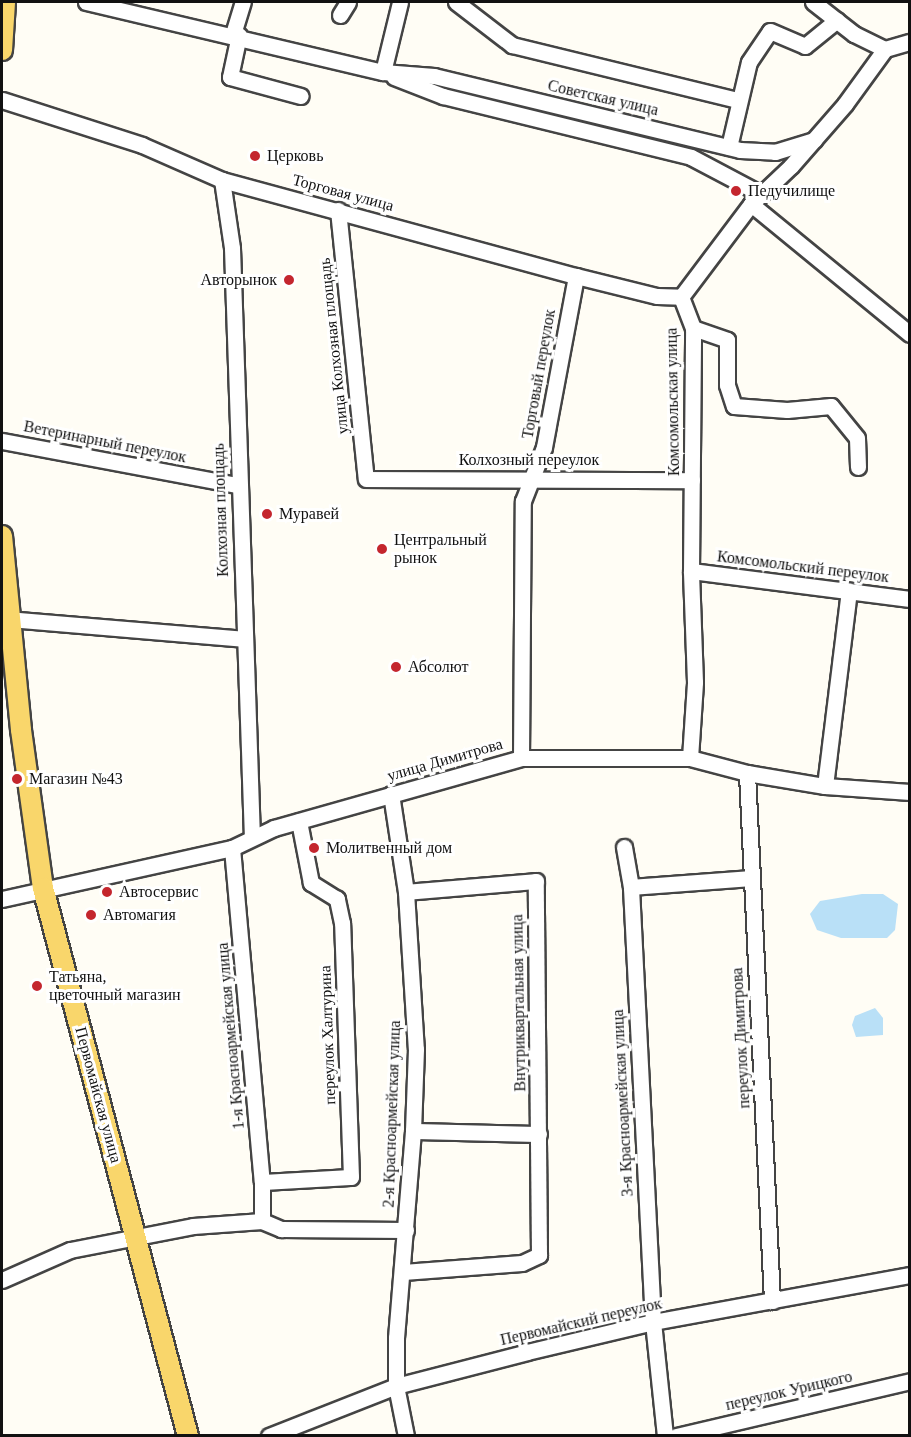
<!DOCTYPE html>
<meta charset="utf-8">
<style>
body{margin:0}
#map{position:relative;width:911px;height:1437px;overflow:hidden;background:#fffdf5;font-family:Georgia,serif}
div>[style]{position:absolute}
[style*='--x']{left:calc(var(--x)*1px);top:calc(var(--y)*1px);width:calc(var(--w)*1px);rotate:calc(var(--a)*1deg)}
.water>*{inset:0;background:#b9e0f7}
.roads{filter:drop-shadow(2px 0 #444) drop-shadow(-2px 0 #444) drop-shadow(0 2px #444) drop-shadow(0 -2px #444)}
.minor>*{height:15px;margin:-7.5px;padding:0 7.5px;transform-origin:7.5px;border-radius:7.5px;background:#fff}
.major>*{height:20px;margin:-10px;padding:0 10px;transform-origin:10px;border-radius:10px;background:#f9d66b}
.dots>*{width:16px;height:16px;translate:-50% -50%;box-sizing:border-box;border:3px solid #fff;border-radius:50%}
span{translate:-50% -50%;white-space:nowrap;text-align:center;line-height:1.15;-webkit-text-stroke:6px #fff;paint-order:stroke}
.street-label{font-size:16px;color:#111}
.poi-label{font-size:16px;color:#111}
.left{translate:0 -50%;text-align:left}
.right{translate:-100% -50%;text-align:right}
.frame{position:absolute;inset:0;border:3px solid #111;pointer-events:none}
</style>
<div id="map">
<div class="water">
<div style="clip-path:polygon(862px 894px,883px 894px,898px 904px,895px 930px,887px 938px,841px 938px,817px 930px,810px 914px,820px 901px)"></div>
<div style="clip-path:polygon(875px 1008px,883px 1018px,883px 1035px,856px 1037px,852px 1025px,855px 1016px)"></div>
</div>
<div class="roads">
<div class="minor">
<div style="--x:86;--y:2;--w:305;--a:13.3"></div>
<div style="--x:383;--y:72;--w:51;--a:4.5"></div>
<div style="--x:434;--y:76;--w:315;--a:13.6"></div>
<div style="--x:740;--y:150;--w:35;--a:3"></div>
<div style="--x:775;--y:152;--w:41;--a:-17.1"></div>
<div style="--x:456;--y:2;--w:71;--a:37.5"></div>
<div style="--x:512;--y:45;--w:233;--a:13.7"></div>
<div style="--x:813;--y:2;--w:52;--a:38"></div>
<div style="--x:854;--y:34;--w:34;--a:26"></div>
<div style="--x:885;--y:49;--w:26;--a:-16"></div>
<div style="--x:340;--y:15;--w:15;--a:-58"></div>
<div style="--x:233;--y:34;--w:34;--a:-73"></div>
<div style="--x:239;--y:35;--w:43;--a:102.1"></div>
<div style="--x:230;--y:77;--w:73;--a:15"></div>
<div style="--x:383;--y:72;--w:72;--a:-76.3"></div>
<div style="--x:394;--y:77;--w:53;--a:21.2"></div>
<div style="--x:443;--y:96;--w:255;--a:13.8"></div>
<div style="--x:691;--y:157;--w:79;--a:27.9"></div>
<div style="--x:2;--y:100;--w:147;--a:17.8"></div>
<div style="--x:142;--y:145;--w:87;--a:23.6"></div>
<div style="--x:222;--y:180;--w:367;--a:15.2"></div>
<div style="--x:576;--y:276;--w:83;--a:13.9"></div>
<div style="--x:657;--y:296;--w:24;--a:2"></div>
<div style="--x:729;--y:147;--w:87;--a:-76.8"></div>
<div style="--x:749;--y:62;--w:37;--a:-56"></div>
<div style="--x:770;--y:31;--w:38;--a:23"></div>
<div style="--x:805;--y:46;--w:41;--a:-39.1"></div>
<div style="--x:222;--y:180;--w:69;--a:81.6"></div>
<div style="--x:232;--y:248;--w:590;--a:88.06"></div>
<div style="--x:751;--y:204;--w:205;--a:39.3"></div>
<div style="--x:338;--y:210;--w:270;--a:84.1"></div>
<div style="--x:366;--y:479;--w:326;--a:0.2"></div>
<div style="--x:693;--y:328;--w:36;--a:19"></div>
<div style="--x:727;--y:340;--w:45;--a:90"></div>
<div style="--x:727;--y:385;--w:22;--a:72"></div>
<div style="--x:734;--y:406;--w:53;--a:4.3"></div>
<div style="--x:787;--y:410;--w:44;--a:-5.2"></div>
<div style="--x:831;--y:406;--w:41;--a:50.9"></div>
<div style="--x:857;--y:438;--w:29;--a:88"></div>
<div style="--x:2;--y:441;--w:240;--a:10.6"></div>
<div style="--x:691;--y:571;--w:221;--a:7.3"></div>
<div style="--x:8;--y:619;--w:237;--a:4.8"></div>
<div style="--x:521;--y:758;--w:257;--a:-89.6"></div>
<div style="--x:523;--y:501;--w:58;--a:-68.7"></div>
<div style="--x:544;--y:447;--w:174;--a:-79.4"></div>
<div style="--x:690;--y:758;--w:76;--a:-86.2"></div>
<div style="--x:695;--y:682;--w:111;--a:-92.1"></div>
<div style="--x:691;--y:571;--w:243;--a:-89.5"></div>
<div style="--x:693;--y:328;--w:33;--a:-111"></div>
<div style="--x:681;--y:297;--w:116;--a:-53"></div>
<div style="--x:751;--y:204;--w:55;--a:-43.5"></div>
<div style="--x:791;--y:166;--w:82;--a:-48.9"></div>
<div style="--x:845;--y:104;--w:68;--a:-54"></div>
<div style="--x:747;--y:773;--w:529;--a:87.29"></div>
<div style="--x:825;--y:786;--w:197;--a:-83"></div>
<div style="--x:391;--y:794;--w:99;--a:81.3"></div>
<div style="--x:406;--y:892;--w:157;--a:86.4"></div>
<div style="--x:416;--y:1049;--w:82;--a:92.1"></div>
<div style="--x:413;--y:1131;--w:208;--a:94.7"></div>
<div style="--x:396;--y:1338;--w:48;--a:90"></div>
<div style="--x:396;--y:1386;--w:51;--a:78.7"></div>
<div style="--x:624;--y:847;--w:41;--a:80.1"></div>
<div style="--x:232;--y:848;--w:335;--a:84.9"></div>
<div style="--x:262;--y:1182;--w:39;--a:90"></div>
<div style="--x:2;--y:899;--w:236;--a:-12.5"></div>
<div style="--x:232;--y:848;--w:47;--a:-25.5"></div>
<div style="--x:274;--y:828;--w:257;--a:-15.8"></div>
<div style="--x:521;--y:758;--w:169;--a:0"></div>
<div style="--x:690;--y:758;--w:59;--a:14.7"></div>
<div style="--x:747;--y:773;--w:79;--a:9.5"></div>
<div style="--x:825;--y:786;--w:85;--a:4"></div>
<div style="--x:413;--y:1131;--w:126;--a:1.4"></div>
<div style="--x:262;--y:1182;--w:89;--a:-3.2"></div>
<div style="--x:351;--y:1177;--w:254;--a:-92"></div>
<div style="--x:342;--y:923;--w:25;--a:-102"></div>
<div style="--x:337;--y:899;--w:31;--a:-148"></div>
<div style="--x:311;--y:883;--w:63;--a:-101"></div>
<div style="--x:403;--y:1272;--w:119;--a:-4.3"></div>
<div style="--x:522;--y:1263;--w:19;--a:-25"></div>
<div style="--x:539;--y:1255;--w:374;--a:-90.5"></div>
<div style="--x:536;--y:881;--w:130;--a:175.2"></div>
<div style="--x:2;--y:1280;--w:74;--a:-23.8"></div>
<div style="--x:70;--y:1250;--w:125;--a:-11"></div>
<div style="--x:193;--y:1226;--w:69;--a:-4.1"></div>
<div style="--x:262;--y:1221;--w:21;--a:23"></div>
<div style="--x:281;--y:1229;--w:125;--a:0.5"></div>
<div style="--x:269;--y:1436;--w:136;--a:-21.5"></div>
<div style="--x:396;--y:1386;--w:135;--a:-14.5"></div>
<div style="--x:527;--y:1352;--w:130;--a:-13.4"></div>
<div style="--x:653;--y:1322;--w:261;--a:-10.4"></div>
<div style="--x:665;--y:1436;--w:115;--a:-96"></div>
<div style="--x:653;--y:1322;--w:436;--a:-92.9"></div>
<div style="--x:631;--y:887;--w:120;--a:-4.3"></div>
<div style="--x:676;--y:1436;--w:240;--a:-13.2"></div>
</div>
<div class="major">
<div style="--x:2;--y:50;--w:48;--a:-86.4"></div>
<div style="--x:2;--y:536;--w:195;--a:84.4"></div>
<div style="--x:21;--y:730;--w:160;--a:82.1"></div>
<div style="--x:43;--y:888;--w:567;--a:75.18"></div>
</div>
</div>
<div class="dots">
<div style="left:255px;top:156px;background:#c4262e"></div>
<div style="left:736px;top:191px;background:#c4262e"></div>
<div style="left:289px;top:280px;background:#c4262e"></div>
<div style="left:267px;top:514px;background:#c4262e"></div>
<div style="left:382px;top:549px;background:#c4262e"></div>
<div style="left:396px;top:667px;background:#c4262e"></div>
<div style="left:17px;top:779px;background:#c4262e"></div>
<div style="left:314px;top:848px;background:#c4262e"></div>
<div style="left:107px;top:892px;background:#c4262e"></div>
<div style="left:91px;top:915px;background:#c4262e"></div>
<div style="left:37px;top:986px;background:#c4262e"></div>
</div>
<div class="street-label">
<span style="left:603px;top:98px;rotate:13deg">Советская улица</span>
<span style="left:343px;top:193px;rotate:15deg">Торговая улица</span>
<span style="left:334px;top:346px;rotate:-96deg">улица Колхозная площадь</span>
<span style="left:539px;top:374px;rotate:-80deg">Торговый переулок</span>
<span style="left:673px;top:402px;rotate:-91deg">Комсомольская улица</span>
<span style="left:105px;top:442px;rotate:11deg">Ветеринарный переулок</span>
<span style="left:529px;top:460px">Колхозный переулок</span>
<span style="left:221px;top:510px;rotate:-92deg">Колхозная площадь</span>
<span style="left:803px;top:567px;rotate:7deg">Комсомольский переулок</span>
<span style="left:445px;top:760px;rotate:-16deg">улица Димитрова</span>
<span style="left:519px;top:1003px;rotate:-91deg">Внутриквартальная улица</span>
<span style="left:328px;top:1035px;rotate:-92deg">переулок Халтурина</span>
<span style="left:231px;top:1036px;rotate:-95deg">1-я Красноармейская улица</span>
<span style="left:741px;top:1038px;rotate:-93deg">переулок Димитрова</span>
<span style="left:98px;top:1095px;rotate:75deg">Первомайская улица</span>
<span style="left:623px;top:1103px;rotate:-93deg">3-я Красноармейская улица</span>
<span style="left:392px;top:1114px;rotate:-88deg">2-я Красноармейская улица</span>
<span style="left:581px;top:1322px;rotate:-13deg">Первомайский переулок</span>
<span style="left:789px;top:1391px;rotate:-13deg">переулок Урицкого</span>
</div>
<div class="poi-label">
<span class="left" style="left:267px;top:156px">Церковь</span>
<span class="left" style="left:748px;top:191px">Педучилище</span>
<span class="right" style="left:277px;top:280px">Авторынок</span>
<span class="left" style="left:279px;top:514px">Муравей</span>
<span class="left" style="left:394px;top:549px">Центральный<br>рынок</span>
<span class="left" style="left:408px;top:667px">Абсолют</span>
<span class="left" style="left:29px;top:779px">Магазин №43</span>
<span class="left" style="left:326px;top:848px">Молитвенный дом</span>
<span class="left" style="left:119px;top:892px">Автосервис</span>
<span class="left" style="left:103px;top:915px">Автомагия</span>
<span class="left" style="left:49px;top:986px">Татьяна,<br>цветочный магазин</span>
</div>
<div class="frame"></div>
</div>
